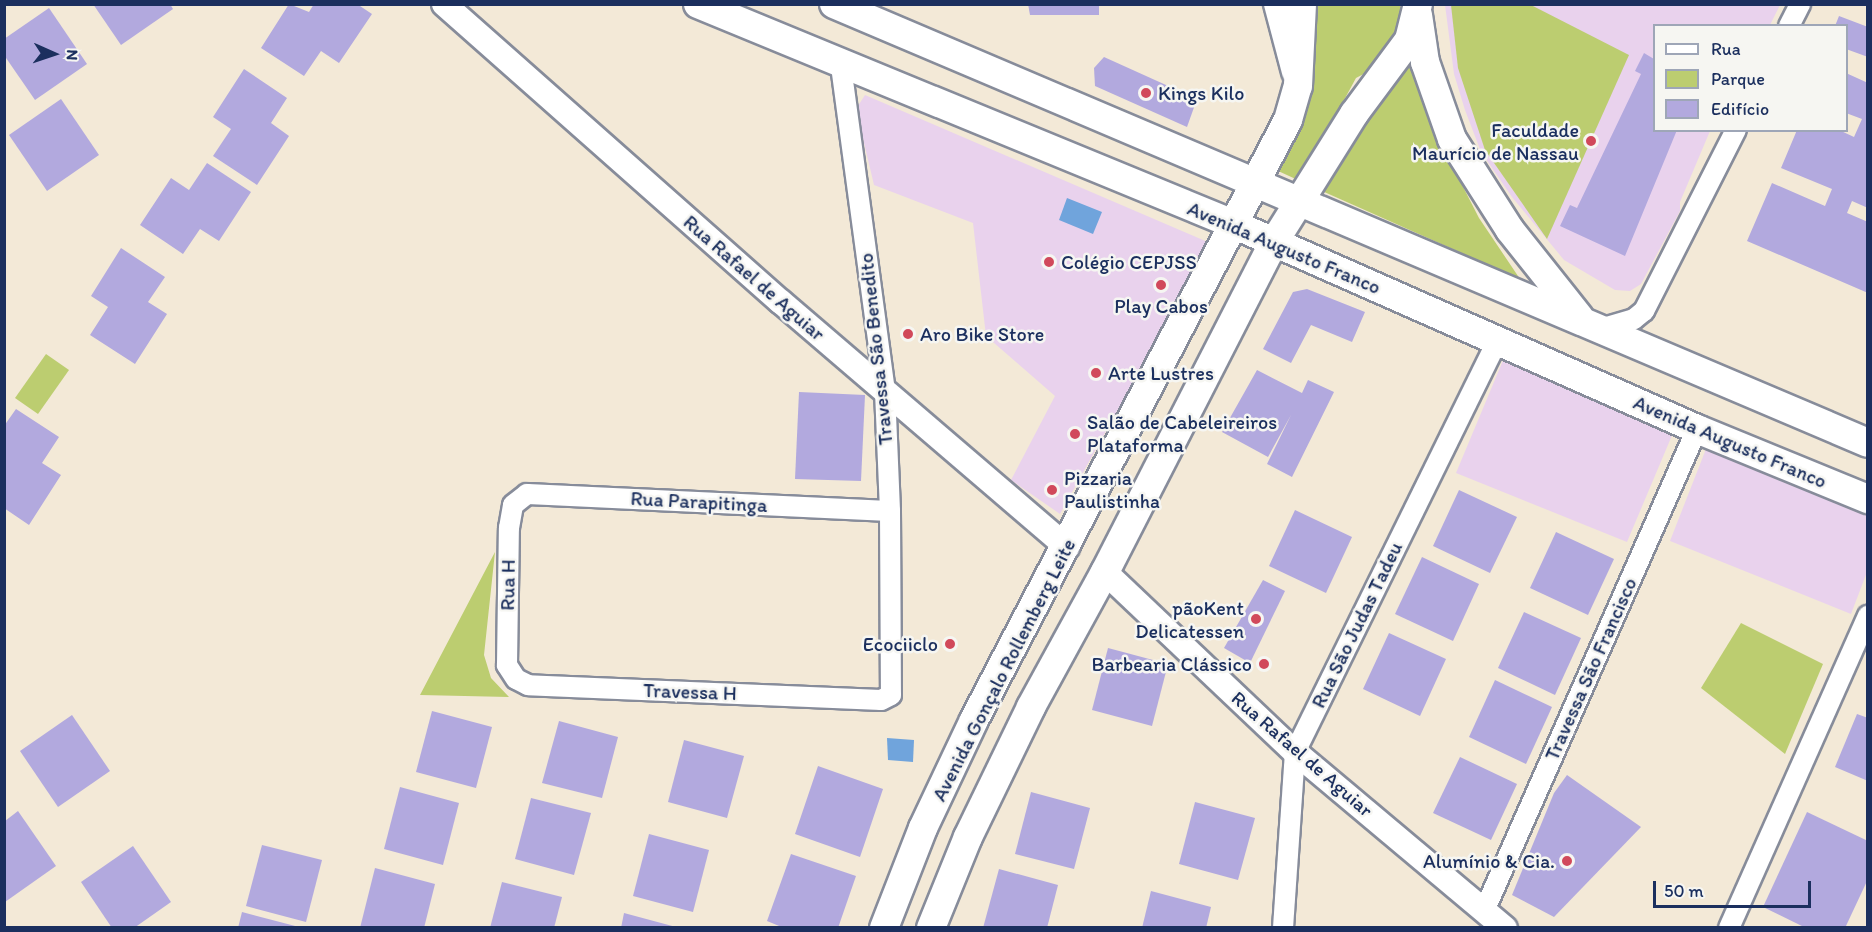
<!DOCTYPE html>
<meta charset="utf-8">
<style>
body{margin:0}
#map{position:relative;width:1872px;height:932px;overflow:hidden;background:#f3e9d7;font-family:Itim,sans-serif}
div>[style]{position:absolute}
[style*='--x']{left:calc(var(--x)*1px);top:calc(var(--y)*1px);width:calc(var(--w)*1px);rotate:calc(var(--a)*1deg)}
.built>*{inset:0;background:#e9d2ed}
.green>*{inset:0;background:#bccd70}
.water>*{inset:0;background:#70a4dc}
.building>*{inset:0;background:#b2a9de}
.roads{filter:drop-shadow(2px 0 #878c9a) drop-shadow(-2px 0 #878c9a) drop-shadow(0 2px #878c9a) drop-shadow(0 -2px #878c9a)}
.minor>*{height:20px;margin:-10px;padding:0 10px;transform-origin:10px;border-radius:10px;background:#fff}
.tertiary>*{height:24px;margin:-12px;padding:0 12px;transform-origin:12px;border-radius:12px;background:#fff}
.secondary>*{height:28px;margin:-14px;padding:0 14px;transform-origin:14px;border-radius:14px;background:#fff}
.dots>*{width:16px;height:16px;translate:-50% -50%;box-sizing:border-box;border:3px solid #f6f6f2;border-radius:50%}
span{translate:-50% -50%;white-space:nowrap;text-align:center;line-height:1.15;-webkit-text-stroke:5px #f6f6f2;paint-order:stroke}
.poi-label{font-size:20px;color:#1b2f5e}
.left{translate:0 -50%;text-align:left}
.right{translate:-100% -50%;text-align:right}
.street-label{font-size:20px;color:#1b2f5e}
.frame{position:absolute;inset:0;border:6px solid #1b2f5e;pointer-events:none}
.legend{position:absolute;left:1653px;top:24px;width:195px;height:108px;box-sizing:border-box;background:#f6f6f2;border:2px solid #9ea6b7;margin:0;padding:8px 10px;list-style:none;font-size:18px;color:#1b2f5e}
.legend li{display:flex;align-items:center;gap:12px;height:30px}
.legend b{width:30px;border:2px solid #9ea6b7}
.north{position:absolute;left:24px;top:24px;width:60px;height:60px;-webkit-text-stroke:4px #f6f6f2;paint-order:stroke;rotate:93deg;font-size:16px;font-weight:700;line-height:24px;text-align:center;color:#1b2f5e}
.north::after{content:'';display:block;margin:auto;width:21px;height:27px;background:#1b2f5e;clip-path:polygon(50% 0,100% 100%,50% 72%,0 100%)}
.scale{position:absolute;left:1653px;top:881px;width:158px;height:27px;box-sizing:border-box;border:3px solid #1b2f5e;border-top:0;padding-left:8px;font-size:18px;line-height:21px;white-space:nowrap;color:#1b2f5e;-webkit-text-stroke:4px #f6f6f2;paint-order:stroke}
</style>
<div id="map">
<div class="built">
<div style="clip-path:polygon(1445px 5px,1780px 5px,1770px 25px,1654px 26px,1654px 130px,1710px 131px,1680px 202px,1680px 211px,1641px 284px,1630px 291px,1615px 290px,1564px 260px,1512px 197px,1481px 152px,1465px 110px,1454px 74px)"></div>
<div style="clip-path:polygon(865px 95px,1210px 243px,1060px 514px,1011px 480px,1055px 396px,986px 336px,973px 223px,874px 185px,856px 109px)"></div>
<div style="clip-path:polygon(1504px 358px,1673px 433px,1627px 542px,1456px 473px)"></div>
<div style="clip-path:polygon(1706px 449px,1867px 514px,1867px 572px,1851px 614px,1670px 541px)"></div>
</div>
<div class="green">
<div style="clip-path:polygon(1315px 5px,1400px 5px,1405px 22px,1373px 69px,1356px 78px,1300px 181px,1276px 170px)"></div>
<div style="clip-path:polygon(1451px 5px,1531px 5px,1629px 55px,1547px 239px,1485px 150px,1458px 68px)"></div>
<div style="clip-path:polygon(1414px 52px,1435px 132px,1479px 218px,1520px 279px,1322px 191px,1359px 120px)"></div>
<div style="clip-path:polygon(46px 354px,69px 370px,38px 414px,15px 398px)"></div>
<div style="clip-path:polygon(495px 552px,484px 655px,491px 678px,509px 697px,420px 695px)"></div>
<div style="clip-path:polygon(1741px 623px,1823px 664px,1785px 754px,1701px 688px)"></div>
</div>
<div class="water">
<div style="clip-path:polygon(1067px 198px,1102px 212px,1093px 234px,1059px 220px)"></div>
<div style="clip-path:polygon(887px 738px,914px 740px,913px 762px,888px 760px)"></div>
</div>
<div class="building">
<div style="clip-path:polygon(93px 4px,170px 4px,173px 9px,121px 45px)"></div>
<div style="clip-path:polygon(289px 4px,309px 12px,314px 4px,357px 4px,372px 14px,339px 63px,321px 51px,304px 76px,261px 48px)"></div>
<div style="clip-path:polygon(1028px 4px,1099px 4px,1099px 15px,1030px 15px)"></div>
<div style="clip-path:polygon(49px 8px,87px 64px,35px 100px,4px 55px,4px 39px)"></div>
<div style="clip-path:polygon(1839px 16px,1868px 27px,1868px 57px,1846px 49px,1846px 26px,1835px 26px)"></div>
<div style="clip-path:polygon(1644px 53px,1654px 59px,1654px 130px,1677px 130px,1625px 256px,1560px 226px,1570px 205px,1577px 208px,1641px 74px,1635px 71px)"></div>
<div style="clip-path:polygon(1104px 57px,1197px 99px,1187px 127px,1095px 86px,1094px 68px)"></div>
<div style="clip-path:polygon(244px 69px,287px 98px,271px 123px,289px 136px,257px 185px,213px 156px,231px 129px,213px 117px)"></div>
<div style="clip-path:polygon(1846px 73px,1868px 83px,1868px 208px,1852px 201px,1847px 213px,1868px 222px,1868px 293px,1747px 241px,1772px 183px,1825px 206px,1832px 189px,1781px 168px,1797px 130px,1839px 130px,1854px 137px,1862px 119px,1846px 113px)"></div>
<div style="clip-path:polygon(61px 99px,99px 155px,47px 191px,9px 135px)"></div>
<div style="clip-path:polygon(207px 163px,251px 192px,219px 241px,200px 229px,183px 254px,140px 225px,171px 178px,189px 190px)"></div>
<div style="clip-path:polygon(121px 248px,165px 277px,148px 302px,167px 314px,135px 364px,90px 335px,108px 307px,91px 296px)"></div>
<div style="clip-path:polygon(1307px 289px,1365px 312px,1352px 342px,1311px 325px,1291px 363px,1263px 349px,1293px 292px)"></div>
<div style="clip-path:polygon(1257px 370px,1302px 393px,1308px 380px,1334px 392px,1292px 477px,1267px 464px,1291px 415px,1268px 457px,1222px 432px)"></div>
<div style="clip-path:polygon(799px 392px,865px 395px,861px 481px,795px 479px)"></div>
<div style="clip-path:polygon(16px 409px,59px 437px,42px 463px,61px 475px,29px 525px,4px 508px,4px 426px)"></div>
<div style="clip-path:polygon(1459px 490px,1517px 517px,1490px 573px,1433px 546px)"></div>
<div style="clip-path:polygon(1295px 510px,1352px 537px,1326px 593px,1269px 566px)"></div>
<div style="clip-path:polygon(1556px 532px,1614px 559px,1588px 615px,1530px 588px)"></div>
<div style="clip-path:polygon(1422px 557px,1479px 584px,1453px 641px,1395px 614px)"></div>
<div style="clip-path:polygon(1263px 580px,1285px 591px,1250px 663px,1224px 648px)"></div>
<div style="clip-path:polygon(1524px 612px,1581px 638px,1555px 695px,1498px 668px)"></div>
<div style="clip-path:polygon(1389px 633px,1446px 659px,1420px 716px,1363px 689px)"></div>
<div style="clip-path:polygon(1108px 648px,1168px 664px,1152px 726px,1092px 710px)"></div>
<div style="clip-path:polygon(1495px 680px,1552px 707px,1526px 764px,1469px 737px)"></div>
<div style="clip-path:polygon(432px 711px,492px 727px,476px 788px,416px 772px)"></div>
<div style="clip-path:polygon(1857px 714px,1868px 718px,1868px 781px,1835px 767px)"></div>
<div style="clip-path:polygon(72px 715px,110px 771px,58px 807px,20px 751px)"></div>
<div style="clip-path:polygon(559px 721px,618px 737px,602px 798px,542px 783px)"></div>
<div style="clip-path:polygon(684px 740px,744px 756px,727px 818px,668px 802px)"></div>
<div style="clip-path:polygon(1460px 757px,1517px 784px,1491px 840px,1433px 813px)"></div>
<div style="clip-path:polygon(818px 766px,883px 789px,860px 857px,795px 834px)"></div>
<div style="clip-path:polygon(1567px 775px,1641px 827px,1554px 917px,1512px 895px,1554px 793px)"></div>
<div style="clip-path:polygon(400px 787px,459px 803px,443px 865px,384px 849px)"></div>
<div style="clip-path:polygon(1031px 792px,1090px 808px,1074px 869px,1015px 854px)"></div>
<div style="clip-path:polygon(531px 798px,591px 813px,574px 875px,515px 859px)"></div>
<div style="clip-path:polygon(1195px 802px,1255px 818px,1238px 880px,1179px 864px)"></div>
<div style="clip-path:polygon(18px 811px,56px 866px,5px 902px,5px 821px)"></div>
<div style="clip-path:polygon(1807px 812px,1868px 841px,1868px 879px,1845px 928px,1806px 928px,1763px 907px)"></div>
<div style="clip-path:polygon(649px 834px,709px 850px,693px 912px,633px 896px)"></div>
<div style="clip-path:polygon(262px 845px,322px 860px,306px 922px,246px 906px)"></div>
<div style="clip-path:polygon(133px 846px,171px 902px,134px 928px,112px 928px,81px 882px)"></div>
<div style="clip-path:polygon(791px 854px,856px 876px,838px 928px,784px 928px,767px 921px)"></div>
<div style="clip-path:polygon(375px 868px,435px 884px,424px 928px,360px 928px)"></div>
<div style="clip-path:polygon(999px 869px,1058px 885px,1047px 928px,983px 928px)"></div>
<div style="clip-path:polygon(502px 882px,562px 897px,554px 928px,490px 928px)"></div>
<div style="clip-path:polygon(1151px 891px,1211px 907px,1206px 928px,1142px 928px)"></div>
<div style="clip-path:polygon(242px 912px,299px 927px,299px 928px,238px 928px)"></div>
<div style="clip-path:polygon(624px 913px,676px 927px,676px 928px,621px 928px)"></div>
</div>
<div class="roads">
<div class="minor">
<div style="--x:1789;--y:26;--w:25;--a:-63"></div>
<div style="--x:841;--y:66;--w:328;--a:82.3"></div>
<div style="--x:885;--y:391;--w:120;--a:87.6"></div>
<div style="--x:890;--y:511;--w:184;--a:89.7"></div>
<div style="--x:891;--y:695;--w:11;--a:153"></div>
<div style="--x:881;--y:700;--w:353;--a:-177.6"></div>
<div style="--x:528;--y:685;--w:13;--a:-153"></div>
<div style="--x:516;--y:679;--w:17;--a:-123"></div>
<div style="--x:507;--y:665;--w:137;--a:-89.2"></div>
<div style="--x:509;--y:528;--w:23;--a:-80"></div>
<div style="--x:513;--y:505;--w:18;--a:-38"></div>
<div style="--x:527;--y:494;--w:363;--a:2.7"></div>
<div style="--x:1603;--y:328;--w:32;--a:-16"></div>
<div style="--x:1634;--y:319;--w:13;--a:-39"></div>
<div style="--x:1644;--y:311;--w:203;--a:-63.1"></div>
<div style="--x:1485;--y:909;--w:525;--a:-66.17"></div>
<div style="--x:1283;--y:928;--w:176;--a:-86.1"></div>
<div style="--x:1295;--y:752;--w:458;--a:-63.8"></div>
<div style="--x:1729;--y:928;--w:342;--a:-66"></div>
</div>
<div class="tertiary">
<div style="--x:444;--y:4;--w:450;--a:41.5"></div>
<div style="--x:781;--y:302;--w:377;--a:40.6"></div>
<div style="--x:1276;--y:4;--w:70;--a:75.2"></div>
<div style="--x:1105;--y:572;--w:262;--a:43.5"></div>
<div style="--x:1295;--y:752;--w:274;--a:40"></div>
</div>
<div class="secondary">
<div style="--x:698;--y:4;--w:578;--a:22.35"></div>
<div style="--x:1233;--y:224;--w:507;--a:23.84"></div>
<div style="--x:1697;--y:429;--w:185;--a:22.3"></div>
<div style="--x:834;--y:4;--w:1123;--a:23"></div>
<div style="--x:1418;--y:15;--w:48;--a:81.5"></div>
<div style="--x:1425;--y:62;--w:82;--a:70.7"></div>
<div style="--x:1452;--y:139;--w:108;--a:57.5"></div>
<div style="--x:1510;--y:230;--w:112;--a:51.5"></div>
<div style="--x:884;--y:928;--w:107;--a:-68.7"></div>
<div style="--x:923;--y:828;--w:119;--a:-64.7"></div>
<div style="--x:974;--y:720;--w:677;--a:-62.38"></div>
<div style="--x:1288;--y:120;--w:35;--a:-74"></div>
<div style="--x:1298;--y:86;--w:82;--a:-87.2"></div>
<div style="--x:931;--y:928;--w:98;--a:-67.9"></div>
<div style="--x:968;--y:837;--w:144;--a:-64.1"></div>
<div style="--x:1031;--y:707;--w:154;--a:-61.3"></div>
<div style="--x:1105;--y:572;--w:371;--a:-62.9"></div>
<div style="--x:1274;--y:242;--w:151;--a:-58"></div>
<div style="--x:1354;--y:114;--w:92;--a:-53.4"></div>
<div style="--x:1409;--y:40;--w:37;--a:-76"></div>
</div>
</div>
<div class="dots">
<div style="left:1146px;top:93px;background:#d1495b"></div>
<div style="left:1591px;top:141px;background:#d1495b"></div>
<div style="left:1049px;top:262px;background:#d1495b"></div>
<div style="left:1161px;top:285px;background:#d1495b"></div>
<div style="left:908px;top:334px;background:#d1495b"></div>
<div style="left:1096px;top:373px;background:#d1495b"></div>
<div style="left:1075px;top:434px;background:#d1495b"></div>
<div style="left:1052px;top:490px;background:#d1495b"></div>
<div style="left:1256px;top:619px;background:#d1495b"></div>
<div style="left:950px;top:644px;background:#d1495b"></div>
<div style="left:1264px;top:664px;background:#d1495b"></div>
<div style="left:1567px;top:861px;background:#d1495b"></div>
</div>
<div class="poi-label">
<span class="left" style="left:1158px;top:93px">Kings Kilo</span>
<span class="right" style="left:1579px;top:142px">Faculdade<br>Maurício de Nassau</span>
<span class="left" style="left:1061px;top:262px">Colégio CEPJSS</span>
<span style="left:1161px;top:306px">Play Cabos</span>
<span class="left" style="left:920px;top:334px">Aro Bike Store</span>
<span class="left" style="left:1108px;top:373px">Arte Lustres</span>
<span class="left" style="left:1087px;top:434px">Salão de Cabeleireiros<br>Plataforma</span>
<span class="left" style="left:1064px;top:490px">Pizzaria<br>Paulistinha</span>
<span class="right" style="left:1244px;top:620px">pãoKent<br>Delicatessen</span>
<span class="right" style="left:938px;top:644px">Ecociiclo</span>
<span class="right" style="left:1252px;top:664px">Barbearia Clássico</span>
<span class="right" style="left:1555px;top:861px">Alumínio &amp; Cia.</span>
</div>
<div class="street-label">
<span style="left:1284px;top:248px;rotate:23deg">Avenida Augusto Franco</span>
<span style="left:754px;top:278px;rotate:41deg">Rua Rafael de Aguiar</span>
<span style="left:876px;top:349px;rotate:-96deg">Travessa São Benedito</span>
<span style="left:1730px;top:442px;rotate:23deg">Avenida Augusto Franco</span>
<span style="left:699px;top:502px;rotate:3deg">Rua Parapitinga</span>
<span style="left:508px;top:585px;rotate:-89deg">Rua H</span>
<span style="left:1357px;top:625px;rotate:-64deg">Rua São Judas Tadeu</span>
<span style="left:1591px;top:669px;rotate:-66deg">Travessa São Francisco</span>
<span style="left:1004px;top:670px;rotate:-63deg">Avenida Gonçalo Rollemberg Leite</span>
<span style="left:690px;top:692px;rotate:2deg">Travessa H</span>
<span style="left:1302px;top:754px;rotate:41deg">Rua Rafael de Aguiar</span>
</div>
<div class="frame"></div>
<ul class="legend">
<li><b style="height:8px;background:#fff"></b>Rua</li>
<li><b style="height:16px;background:#bccd70"></b>Parque</li>
<li><b style="height:16px;background:#b2a9de"></b>Edifício</li>
</ul>
<div class="north">N</div>
<div class="scale">50 m</div>
</div>
